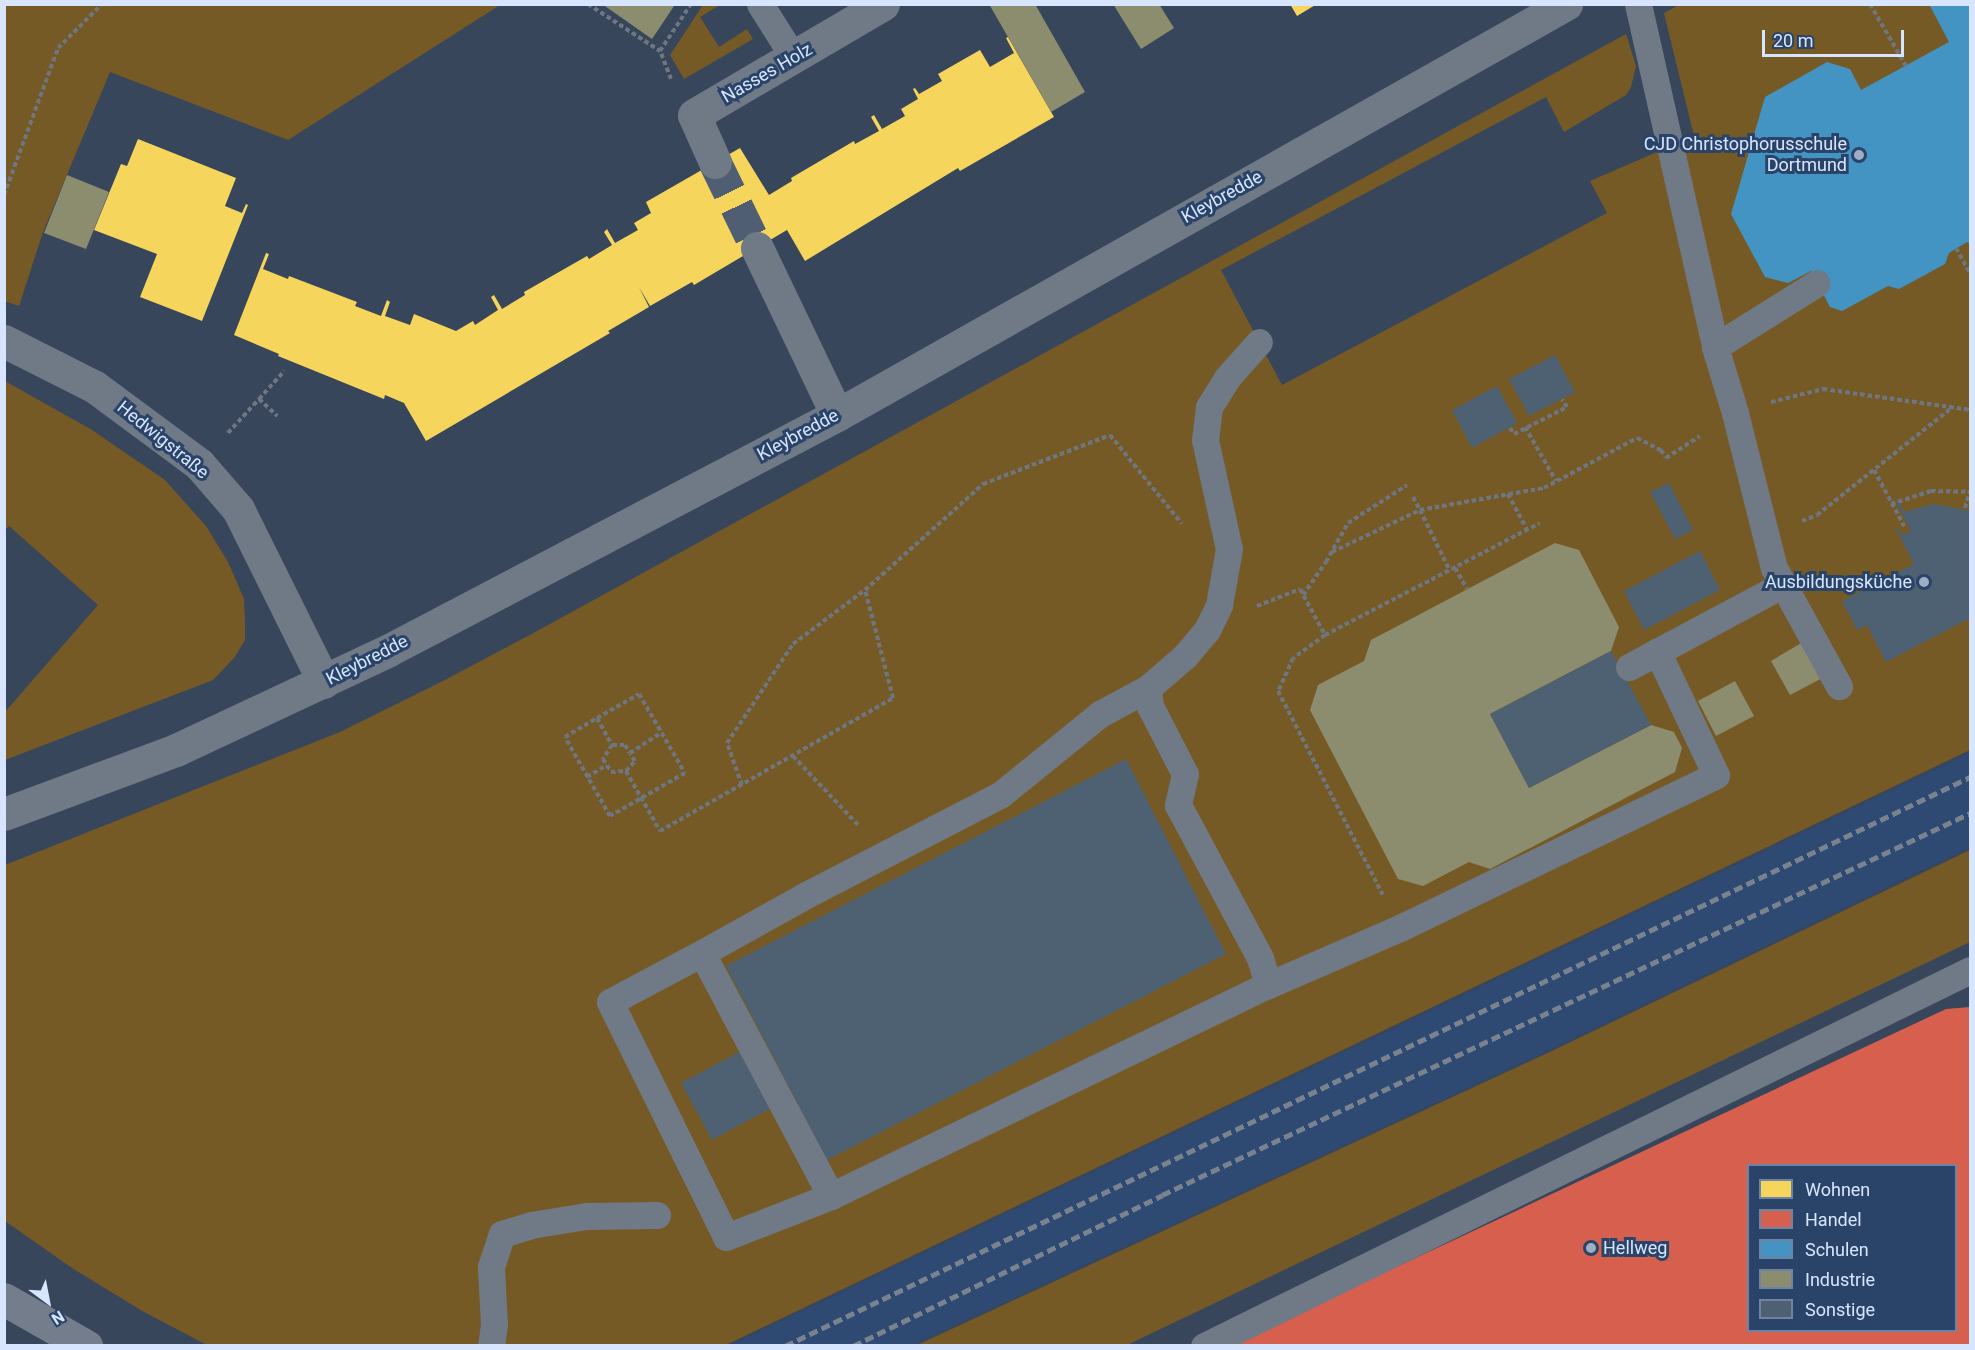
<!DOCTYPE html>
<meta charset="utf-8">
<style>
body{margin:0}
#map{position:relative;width:1975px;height:1350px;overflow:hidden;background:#38465b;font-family:Roboto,sans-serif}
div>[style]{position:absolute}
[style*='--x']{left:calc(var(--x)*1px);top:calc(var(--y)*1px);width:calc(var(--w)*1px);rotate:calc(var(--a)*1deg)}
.built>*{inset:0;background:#2f4a72}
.green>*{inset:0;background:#765a26}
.homes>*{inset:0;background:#f6d55c}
.shops>*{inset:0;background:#d6604d}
.schools>*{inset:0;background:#4393c3}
.industry>*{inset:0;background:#8c8c6e}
.building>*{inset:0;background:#4e6172}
.minor-tunnel>*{height:33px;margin-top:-16.5px;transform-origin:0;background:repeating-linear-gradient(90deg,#505e73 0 33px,transparent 0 49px)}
.path>*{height:4px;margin-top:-2px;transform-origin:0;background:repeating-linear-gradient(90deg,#6e7682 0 4.5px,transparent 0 7.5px)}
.service>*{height:27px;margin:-13.5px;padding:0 13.5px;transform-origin:13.5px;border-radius:13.5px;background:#707986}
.minor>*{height:33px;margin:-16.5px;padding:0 16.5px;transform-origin:16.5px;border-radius:16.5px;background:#707986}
.secondary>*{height:33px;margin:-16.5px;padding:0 16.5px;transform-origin:16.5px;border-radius:16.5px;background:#747d8b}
.rail>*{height:4.5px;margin-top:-2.25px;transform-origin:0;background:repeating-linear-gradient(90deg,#7a8290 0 9px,transparent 0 13.5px)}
.dots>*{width:16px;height:16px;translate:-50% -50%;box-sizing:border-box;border:3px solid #2a4369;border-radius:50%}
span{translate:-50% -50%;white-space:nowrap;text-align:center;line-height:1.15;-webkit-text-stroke:6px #2a4369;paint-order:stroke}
.street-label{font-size:18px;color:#d7e6fe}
.poi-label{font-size:18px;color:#d7e6fe}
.right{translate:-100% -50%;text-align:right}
.left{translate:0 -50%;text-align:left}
.frame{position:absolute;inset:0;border:6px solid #d7e6fe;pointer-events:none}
.legend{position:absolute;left:1747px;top:1164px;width:210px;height:168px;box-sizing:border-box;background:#2a4369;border:2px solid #6f84a5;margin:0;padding:8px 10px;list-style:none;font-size:18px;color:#d7e6fe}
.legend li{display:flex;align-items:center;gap:12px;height:30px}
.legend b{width:30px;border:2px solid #6f84a5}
.north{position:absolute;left:18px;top:1272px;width:60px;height:60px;-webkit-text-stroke:4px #2a4369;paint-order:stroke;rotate:148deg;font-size:16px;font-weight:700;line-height:24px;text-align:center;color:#d7e6fe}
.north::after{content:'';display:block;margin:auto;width:21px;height:27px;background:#d7e6fe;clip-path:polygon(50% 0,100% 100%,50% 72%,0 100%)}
.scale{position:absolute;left:1762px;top:30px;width:142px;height:27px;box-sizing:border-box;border:3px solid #d7e6fe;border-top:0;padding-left:8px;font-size:18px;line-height:21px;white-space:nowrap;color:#d7e6fe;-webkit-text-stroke:4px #2a4369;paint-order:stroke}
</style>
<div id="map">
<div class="built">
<div style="clip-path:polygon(1970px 753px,1970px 847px,1545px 1052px,912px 1345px,731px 1345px)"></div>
</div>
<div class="green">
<div style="clip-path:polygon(4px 5px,5px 4px,500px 5px,288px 140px,110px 72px,43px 232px,19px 306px,4px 301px)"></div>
<div style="clip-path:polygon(703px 5px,720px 5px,700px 17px,719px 47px,747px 29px,753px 39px,684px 79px,670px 55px)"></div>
<div style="clip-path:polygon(1679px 5px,1970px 5px,1970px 750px,726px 1345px,207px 1345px,144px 1312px,72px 1268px,5px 1221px,5px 865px,340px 732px,441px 682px,528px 636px,1626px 34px,1636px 66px,1631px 87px,1626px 95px,1564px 132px,1546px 97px,1221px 270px,1282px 385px,1607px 213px,1590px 181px,1694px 136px,1664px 13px)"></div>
<div style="clip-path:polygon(5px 381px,92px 430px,165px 480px,206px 526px,228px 562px,244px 599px,245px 622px,245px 640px,234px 658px,213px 680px,5px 760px,5px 712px,98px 605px,9px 526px,5px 530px)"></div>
<div style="clip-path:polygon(1970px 850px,1970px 942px,1127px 1345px,917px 1345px,1554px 1050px)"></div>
</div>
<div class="homes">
<div style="clip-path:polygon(1290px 4px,1317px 4px,1297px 16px)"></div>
<div style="clip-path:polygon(1008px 37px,1054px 117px,960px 171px,958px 168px,805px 261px,787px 230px,694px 285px,692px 282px,650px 306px,639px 287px,649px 307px,608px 331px,610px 333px,426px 441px,404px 403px,385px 395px,384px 399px,278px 356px,279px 354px,234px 335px,266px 253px,269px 254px,263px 269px,288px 279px,289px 276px,357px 302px,355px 306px,381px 316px,387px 300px,390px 302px,385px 316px,410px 325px,414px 314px,456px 331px,473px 321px,475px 325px,498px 310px,491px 297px,494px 295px,502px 309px,525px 295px,524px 292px,587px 256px,589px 259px,612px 245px,604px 232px,607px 229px,615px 243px,638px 230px,634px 223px,651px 213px,646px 202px,740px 148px,769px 195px,792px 181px,791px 178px,854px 141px,855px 144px,879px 131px,871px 117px,874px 115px,882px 129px,905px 116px,901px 109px,918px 99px,913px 89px,915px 88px,919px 94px,942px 81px,938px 74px,980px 50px,990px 67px,1014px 53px,1006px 38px)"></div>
<div style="clip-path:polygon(138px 139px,236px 178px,225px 206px,242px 213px,246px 204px,248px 205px,202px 321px,140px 297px,157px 254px,94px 230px,121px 164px,127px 166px)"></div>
</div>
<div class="shops">
<div style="clip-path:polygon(evenodd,1970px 1007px,1970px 1346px,1228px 1346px,1946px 1009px,1970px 1007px,1748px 1166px,1956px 1166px,1956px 1330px,1748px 1330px,1748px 1166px)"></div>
</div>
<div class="schools">
<div style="clip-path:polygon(1929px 4px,1970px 4px,1970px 244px,1967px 242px,1949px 253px,1945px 264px,1899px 289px,1888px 286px,1842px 311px,1830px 307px,1811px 271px,1788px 283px,1765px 277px,1731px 214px,1765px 97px,1827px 62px,1850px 69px,1861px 90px,1949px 42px)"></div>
</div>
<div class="industry">
<div style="clip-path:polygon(602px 4px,672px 4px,674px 6px,652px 39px)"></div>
<div style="clip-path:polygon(989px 4px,1035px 4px,1085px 92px,1051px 112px)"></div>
<div style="clip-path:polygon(1113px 4px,1159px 4px,1174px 28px,1141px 49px)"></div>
<div style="clip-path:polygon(67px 175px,109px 192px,86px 249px,44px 233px)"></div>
<div style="clip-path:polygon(1555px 543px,1579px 550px,1619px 627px,1611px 651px,1490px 714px,1529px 788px,1651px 725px,1674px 732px,1682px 748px,1675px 772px,1490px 869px,1469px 862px,1423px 886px,1398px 879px,1310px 710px,1318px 685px,1364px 661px,1371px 640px)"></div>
<div style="clip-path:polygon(1808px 639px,1828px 675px,1790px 695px,1771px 661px)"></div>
<div style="clip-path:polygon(1735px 681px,1754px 716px,1716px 736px,1698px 701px)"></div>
</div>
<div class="building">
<div style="clip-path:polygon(1555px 355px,1575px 392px,1529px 416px,1509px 379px)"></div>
<div style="clip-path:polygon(1497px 386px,1517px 423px,1472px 448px,1452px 410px)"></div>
<div style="clip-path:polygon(1669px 483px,1693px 530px,1675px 539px,1650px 492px)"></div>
<div style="clip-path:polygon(1899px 502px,1904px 512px,1934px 504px,1970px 511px,1970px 618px,1886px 662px,1867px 625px,1857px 630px,1842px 601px,1914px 564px,1896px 529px,1898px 528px,1902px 535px,1911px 531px,1896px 503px)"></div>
<div style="clip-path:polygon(1700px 551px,1720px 590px,1644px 630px,1624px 591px)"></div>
<div style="clip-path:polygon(1611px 651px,1651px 725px,1529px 788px,1490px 714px)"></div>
<div style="clip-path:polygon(1126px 759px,1226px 954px,827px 1160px,726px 966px)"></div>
<div style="clip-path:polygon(741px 1051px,771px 1108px,712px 1140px,681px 1083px)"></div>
</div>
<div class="minor-tunnel">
<div style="--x:715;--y:162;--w:96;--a:64"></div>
</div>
<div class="path">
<div style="--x:588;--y:4;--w:86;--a:33.1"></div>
<div style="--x:1870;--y:4;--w:72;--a:59.9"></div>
<div style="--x:671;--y:79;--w:30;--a:-111"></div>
<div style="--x:660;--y:51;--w:56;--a:-56.6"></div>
<div style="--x:4;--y:195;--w:157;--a:-69.8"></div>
<div style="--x:58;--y:48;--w:62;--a:-45"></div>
<div style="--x:1956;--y:248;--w:29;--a:61"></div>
<div style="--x:259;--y:399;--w:38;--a:-48"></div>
<div style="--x:1771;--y:402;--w:54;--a:-14"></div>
<div style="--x:1823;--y:389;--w:148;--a:8.1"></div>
<div style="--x:1525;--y:427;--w:62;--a:60.1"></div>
<div style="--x:1510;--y:428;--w:7;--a:56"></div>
<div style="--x:1514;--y:434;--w:59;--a:-27"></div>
<div style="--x:1567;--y:407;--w:9;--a:-122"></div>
<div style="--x:228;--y:433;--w:46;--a:-47.6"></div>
<div style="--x:259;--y:399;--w:25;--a:43"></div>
<div style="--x:1874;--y:470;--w:64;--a:61.8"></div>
<div style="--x:1508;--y:494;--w:40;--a:62"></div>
<div style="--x:1413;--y:497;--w:15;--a:62"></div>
<div style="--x:1420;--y:510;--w:126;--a:-10.1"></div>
<div style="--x:1544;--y:488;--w:106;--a:-28.3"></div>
<div style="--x:1637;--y:438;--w:27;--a:27"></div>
<div style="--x:1661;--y:450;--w:9;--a:58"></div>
<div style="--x:1666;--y:458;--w:40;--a:-32.9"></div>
<div style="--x:1891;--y:504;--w:42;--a:-18"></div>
<div style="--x:1931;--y:491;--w:39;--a:1"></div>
<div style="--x:1965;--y:508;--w:18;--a:-74"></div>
<div style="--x:1802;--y:521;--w:16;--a:-22"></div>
<div style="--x:1817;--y:515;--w:174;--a:-38.5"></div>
<div style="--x:1332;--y:552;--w:98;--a:-25.5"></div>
<div style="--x:1420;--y:510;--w:68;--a:63.8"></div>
<div style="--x:1455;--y:568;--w:24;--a:60"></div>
<div style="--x:1303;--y:595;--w:40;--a:-55.1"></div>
<div style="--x:1326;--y:562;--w:45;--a:-60.6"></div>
<div style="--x:1348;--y:523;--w:70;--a:-32.8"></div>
<div style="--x:1257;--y:606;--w:46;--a:-21.6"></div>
<div style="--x:1300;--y:589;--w:52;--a:61.5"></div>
<div style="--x:1325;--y:635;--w:242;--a:-27.5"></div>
<div style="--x:1325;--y:635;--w:39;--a:144"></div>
<div style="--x:1293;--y:658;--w:36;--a:114"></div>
<div style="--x:1278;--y:691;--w:229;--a:62.8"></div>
<div style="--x:597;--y:718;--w:48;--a:-29.7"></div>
<div style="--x:639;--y:694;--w:91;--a:59.8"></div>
<div style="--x:685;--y:773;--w:86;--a:150.2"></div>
<div style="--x:610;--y:816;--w:91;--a:-119.7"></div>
<div style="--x:565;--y:737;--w:37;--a:-31"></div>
<div style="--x:597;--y:718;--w:31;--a:61"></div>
<div style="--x:612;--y:745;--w:17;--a:123"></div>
<div style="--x:603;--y:759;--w:15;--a:58"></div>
<div style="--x:611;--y:772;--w:15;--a:-4"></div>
<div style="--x:626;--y:771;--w:13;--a:-48"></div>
<div style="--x:635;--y:761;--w:9;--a:-122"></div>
<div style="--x:630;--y:753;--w:37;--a:-33"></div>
<div style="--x:612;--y:745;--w:13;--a:0"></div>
<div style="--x:625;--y:745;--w:9;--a:58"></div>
<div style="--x:793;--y:756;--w:95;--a:46.7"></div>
<div style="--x:626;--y:771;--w:69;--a:60.5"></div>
<div style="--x:660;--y:831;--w:268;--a:-29.7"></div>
<div style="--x:893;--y:698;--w:112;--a:-104.5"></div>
<div style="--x:865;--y:590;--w:159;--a:-41.9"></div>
<div style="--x:983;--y:484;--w:136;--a:-21.1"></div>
<div style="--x:1110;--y:435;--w:114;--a:51"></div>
<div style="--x:587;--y:777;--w:23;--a:-31"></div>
<div style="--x:742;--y:785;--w:45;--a:-109.7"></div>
<div style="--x:727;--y:743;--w:119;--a:-56.3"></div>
<div style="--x:793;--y:644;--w:90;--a:-36.9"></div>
</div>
<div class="service">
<div style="--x:760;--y:4;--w:64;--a:57.8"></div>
<div style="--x:1638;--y:4;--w:352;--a:77.3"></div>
<div style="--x:1715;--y:347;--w:69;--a:73.1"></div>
<div style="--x:1735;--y:413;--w:160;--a:75.9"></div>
<div style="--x:1774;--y:568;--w:135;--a:61.2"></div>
<div style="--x:1715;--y:347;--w:120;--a:-32.1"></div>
<div style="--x:1629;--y:667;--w:174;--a:-28.2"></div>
<div style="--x:1148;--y:688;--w:18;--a:84"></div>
<div style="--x:1150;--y:706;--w:76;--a:62.8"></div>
<div style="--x:1185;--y:774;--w:32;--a:103"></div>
<div style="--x:1178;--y:805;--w:174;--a:61.8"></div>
<div style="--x:1260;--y:958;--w:28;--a:73"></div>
<div style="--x:702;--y:953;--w:104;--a:152"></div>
<div style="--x:610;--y:1002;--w:262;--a:63.7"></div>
<div style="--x:726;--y:1237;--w:113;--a:-21.3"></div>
<div style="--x:831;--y:1196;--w:275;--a:-118"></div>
<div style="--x:702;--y:953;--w:119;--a:-29.1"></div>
<div style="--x:806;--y:895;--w:218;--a:-27.3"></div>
<div style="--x:1000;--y:795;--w:129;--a:-39"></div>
<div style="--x:1100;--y:714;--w:55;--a:-28.4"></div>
<div style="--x:1148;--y:688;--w:49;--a:-40.9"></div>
<div style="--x:1185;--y:656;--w:34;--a:-50"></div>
<div style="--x:1207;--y:630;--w:28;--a:-64"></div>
<div style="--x:1219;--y:605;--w:57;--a:-79.9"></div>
<div style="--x:1229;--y:549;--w:112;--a:-102.4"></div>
<div style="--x:1205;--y:440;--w:33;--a:-83"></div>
<div style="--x:1209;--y:407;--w:34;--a:-58"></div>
<div style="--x:1227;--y:378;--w:48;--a:-48.4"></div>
<div style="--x:831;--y:1196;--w:485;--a:-25.8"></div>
<div style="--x:1268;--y:985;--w:144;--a:-23.4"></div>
<div style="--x:1400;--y:928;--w:351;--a:-25.8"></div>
<div style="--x:1716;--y:775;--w:137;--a:-115.4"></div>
<div style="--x:491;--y:1346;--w:21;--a:-82"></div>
<div style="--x:494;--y:1325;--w:58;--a:-93"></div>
<div style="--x:491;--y:1267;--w:35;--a:-72"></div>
<div style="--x:502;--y:1234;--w:30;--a:-17"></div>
<div style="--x:531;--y:1225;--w:56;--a:-9.3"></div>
<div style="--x:586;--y:1216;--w:71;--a:-0.8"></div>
<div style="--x:1204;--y:1346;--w:853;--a:-26.14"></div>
</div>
<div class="minor">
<div style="--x:715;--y:162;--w:51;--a:-114.1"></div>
<div style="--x:694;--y:115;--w:219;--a:-30.4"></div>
<div style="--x:757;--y:248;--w:185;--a:64.4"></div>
<div style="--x:4;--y:341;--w:102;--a:26.8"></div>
<div style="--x:95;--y:387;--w:129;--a:36.5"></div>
<div style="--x:199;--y:464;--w:60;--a:49.1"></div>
<div style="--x:238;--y:509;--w:193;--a:63.6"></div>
<div style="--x:4;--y:814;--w:184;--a:-20.4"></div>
<div style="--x:176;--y:750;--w:235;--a:-25.1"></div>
<div style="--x:389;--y:650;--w:506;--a:-27.68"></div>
<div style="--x:837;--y:415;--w:837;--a:-29.41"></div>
</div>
<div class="secondary">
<div style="--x:4;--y:1299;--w:95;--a:29.8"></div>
</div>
<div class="rail">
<div style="--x:785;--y:1346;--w:1315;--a:-25.65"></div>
<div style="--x:853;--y:1346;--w:344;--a:-26"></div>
<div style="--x:1162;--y:1195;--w:894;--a:-25.3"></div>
</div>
<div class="dots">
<div style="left:1859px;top:155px;background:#9faec5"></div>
<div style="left:1924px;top:582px;background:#9faec5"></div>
<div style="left:1591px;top:1248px;background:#9faec5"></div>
</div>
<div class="street-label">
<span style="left:767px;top:73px;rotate:-30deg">Nasses Holz</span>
<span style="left:1222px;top:197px;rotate:-29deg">Kleybredde</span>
<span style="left:798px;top:435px;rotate:-28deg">Kleybredde</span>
<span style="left:163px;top:440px;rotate:39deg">Hedwigstraße</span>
<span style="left:367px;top:660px;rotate:-27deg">Kleybredde</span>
</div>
<div class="poi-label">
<span class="right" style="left:1847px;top:155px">CJD Christophorusschule<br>Dortmund</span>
<span class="right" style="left:1912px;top:582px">Ausbildungsküche</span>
<span class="left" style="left:1603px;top:1248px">Hellweg</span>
</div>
<div class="frame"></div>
<ul class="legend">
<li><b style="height:16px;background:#f6d55c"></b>Wohnen</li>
<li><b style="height:16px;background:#d6604d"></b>Handel</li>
<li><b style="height:16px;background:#4393c3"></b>Schulen</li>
<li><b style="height:16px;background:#8c8c6e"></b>Industrie</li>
<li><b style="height:16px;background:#4e6172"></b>Sonstige</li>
</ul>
<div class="north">N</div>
<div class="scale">20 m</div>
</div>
